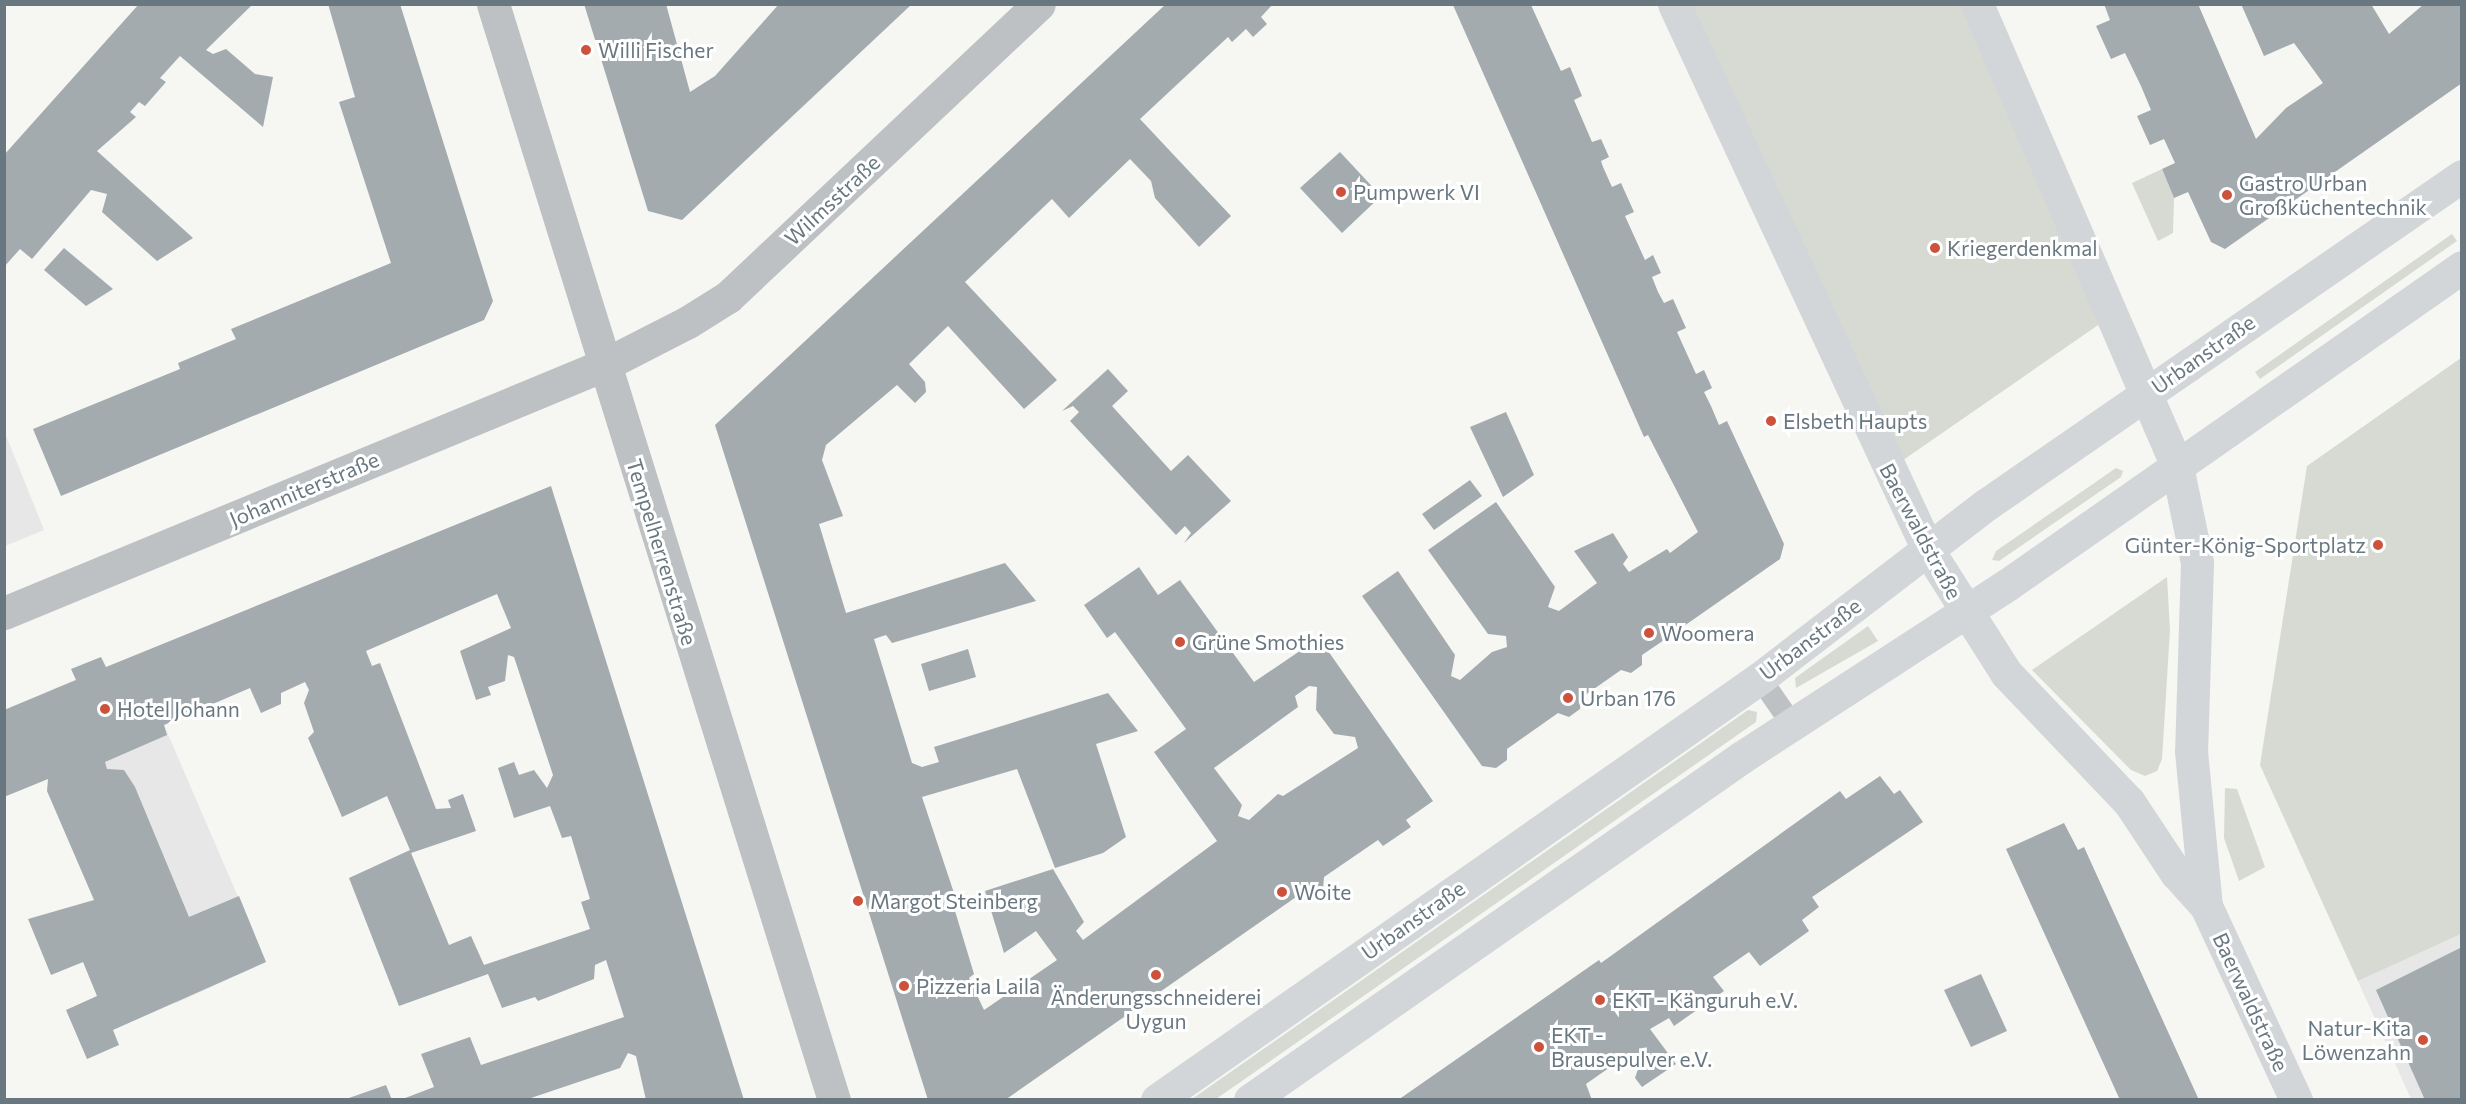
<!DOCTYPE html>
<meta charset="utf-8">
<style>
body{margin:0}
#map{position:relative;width:2466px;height:1104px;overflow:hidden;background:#f6f6f3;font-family:Commissioner,sans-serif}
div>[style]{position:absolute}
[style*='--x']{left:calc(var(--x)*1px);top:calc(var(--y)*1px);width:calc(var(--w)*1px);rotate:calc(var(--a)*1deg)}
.built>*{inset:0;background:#e6e7e6}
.green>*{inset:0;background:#d6dad3}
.building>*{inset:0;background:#a3abaf}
.lane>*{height:22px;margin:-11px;padding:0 11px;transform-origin:11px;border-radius:11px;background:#bdc1c4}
.street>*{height:33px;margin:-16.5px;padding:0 16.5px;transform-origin:16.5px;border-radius:16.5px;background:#bdc1c4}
.secondary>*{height:33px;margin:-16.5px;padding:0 16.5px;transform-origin:16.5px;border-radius:16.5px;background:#d2d6d9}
.dots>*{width:16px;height:16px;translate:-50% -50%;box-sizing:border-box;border:3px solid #fff;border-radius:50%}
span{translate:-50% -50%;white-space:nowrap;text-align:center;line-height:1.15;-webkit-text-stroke:6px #fff;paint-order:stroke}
.poi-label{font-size:21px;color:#697880}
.left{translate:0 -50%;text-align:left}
.right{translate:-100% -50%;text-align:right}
.street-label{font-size:21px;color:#697880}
.frame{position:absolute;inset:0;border:6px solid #697880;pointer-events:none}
</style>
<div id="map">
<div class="built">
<div style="clip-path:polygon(5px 433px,44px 530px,5px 546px,4px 546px)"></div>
<div style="clip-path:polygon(106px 667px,164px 725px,266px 962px,176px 1003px,46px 692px)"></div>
<div style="clip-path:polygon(2461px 934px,2461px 1099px,2411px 1099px,2358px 981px)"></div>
</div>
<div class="green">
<div style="clip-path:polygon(1688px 5px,1962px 5px,2104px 321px,1896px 465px)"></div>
<div style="clip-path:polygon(2162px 169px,2174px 198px,2173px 233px,2158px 241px,2132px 183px)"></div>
<div style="clip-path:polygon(2452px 234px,2457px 241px,2260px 379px,2255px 372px)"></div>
<div style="clip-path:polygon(2461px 358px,2461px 934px,2358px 981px,2260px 765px,2307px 466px)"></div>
<div style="clip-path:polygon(2116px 468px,2123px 471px,2121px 477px,1999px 561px,1992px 560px,1996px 551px)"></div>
<div style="clip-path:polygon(2167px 577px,2170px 630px,2162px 759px,2157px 771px,2145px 776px,2131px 770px,2032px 670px)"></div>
<div style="clip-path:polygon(1868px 626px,1878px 641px,1796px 688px,1795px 678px)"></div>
<div style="clip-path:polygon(1748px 710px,1757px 712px,1756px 722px,1216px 1099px,1192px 1099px)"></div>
<div style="clip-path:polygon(2225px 788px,2237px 789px,2265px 867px,2239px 881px,2224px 838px)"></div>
</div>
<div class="building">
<div style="clip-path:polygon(139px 4px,253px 4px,206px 50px,213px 54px,226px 49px,255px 74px,273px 77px,263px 127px,180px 56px,160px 78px,166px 82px,145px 106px,139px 102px,130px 112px,136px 117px,97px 151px,193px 238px,157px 261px,102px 212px,107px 194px,91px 190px,32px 259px,20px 249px,4px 267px,4px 155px)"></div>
<div style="clip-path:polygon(328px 4px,400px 4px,493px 301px,484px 320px,61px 496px,33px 429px,180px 369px,178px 363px,236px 339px,231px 329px,391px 263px,339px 102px,355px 97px)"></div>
<div style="clip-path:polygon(584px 4px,666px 4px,690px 92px,715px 76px,779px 4px,912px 4px,682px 220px,648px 211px)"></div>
<div style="clip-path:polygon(evenodd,1166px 4px,1273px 4px,1261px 17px,1267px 24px,1253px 37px,1246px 29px,1232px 42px,1228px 37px,1140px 119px,1231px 216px,1199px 247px,1155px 198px,1151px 181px,1130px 159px,1069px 218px,1052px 199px,965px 282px,1057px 380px,1024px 409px,948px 326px,909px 364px,925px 382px,926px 392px,915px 403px,897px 385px,826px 445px,822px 460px,843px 516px,819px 524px,846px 613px,1005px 563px,1036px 601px,892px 643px,886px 635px,874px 639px,912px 763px,922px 767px,939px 762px,934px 747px,1108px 693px,1138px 731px,1096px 744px,1126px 837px,1103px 853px,1055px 868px,1017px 769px,922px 797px,956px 899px,952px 901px,974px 974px,969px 978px,984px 1010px,1057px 960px,1036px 931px,1004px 953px,985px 891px,1053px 869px,1084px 922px,1076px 931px,1083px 940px,1217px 841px,1154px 752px,1186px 729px,1115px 632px,1107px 638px,1084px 605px,1139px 567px,1158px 595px,1180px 580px,1254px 682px,1319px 638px,1433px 801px,1406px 820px,1411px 827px,1383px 846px,1378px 840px,1324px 877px,1323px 889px,1307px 900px,1296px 897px,1005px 1100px,928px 1100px,715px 425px,1166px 4px,1309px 686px,1317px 687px,1316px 710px,1334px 734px,1355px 737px,1358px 748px,1283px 796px,1278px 794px,1249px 820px,1238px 816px,1242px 805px,1214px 768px,1298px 707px,1295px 696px,1309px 686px)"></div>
<div style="clip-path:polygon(2104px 4px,2198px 4px,2256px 139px,2286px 108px,2323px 83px,2294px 43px,2264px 56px,2241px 4px,2371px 4px,2389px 34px,2424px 4px,2462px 4px,2462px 83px,2225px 249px,2211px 242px,2188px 192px,2174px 198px,2162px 169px,2175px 163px,2164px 139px,2150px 145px,2137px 116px,2151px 110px,2141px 86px,2125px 53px,2111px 59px,2096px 26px,2110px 20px)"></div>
<div style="clip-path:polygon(1453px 5px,1531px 5px,1561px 71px,1570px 67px,1582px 96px,1574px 100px,1592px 142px,1601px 139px,1609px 157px,1601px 161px,1603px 167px,1612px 187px,1621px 183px,1634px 212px,1625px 216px,1645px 260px,1653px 255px,1661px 273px,1652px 277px,1658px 292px,1664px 303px,1673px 299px,1686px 328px,1677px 332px,1696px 374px,1704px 370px,1712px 388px,1704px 392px,1711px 406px,1719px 425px,1727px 421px,1784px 544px,1780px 559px,1684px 626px,1688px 632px,1674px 642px,1670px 636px,1642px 655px,1642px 665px,1631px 673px,1621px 670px,1581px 698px,1580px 709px,1569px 717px,1558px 713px,1507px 749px,1507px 760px,1496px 768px,1482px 766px,1362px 596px,1398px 571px,1455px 655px,1451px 676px,1460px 680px,1492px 652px,1507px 647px,1506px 636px,1488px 634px,1428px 550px,1496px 502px,1555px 587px,1548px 607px,1559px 611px,1597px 583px,1574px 551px,1613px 533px,1628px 557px,1623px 564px,1629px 572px,1667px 549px,1670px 553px,1698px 532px,1648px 435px,1644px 437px)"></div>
<div style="clip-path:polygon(1340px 152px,1381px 196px,1342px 233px,1300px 188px)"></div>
<div style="clip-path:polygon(64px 248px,113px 289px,86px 306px,44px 270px)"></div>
<div style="clip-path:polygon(1108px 369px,1128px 391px,1112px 406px,1171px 471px,1188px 455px,1231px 501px,1184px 543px,1191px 533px,1185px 526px,1176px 535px,1070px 421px,1079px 412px,1073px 406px,1062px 411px)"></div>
<div style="clip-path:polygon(1506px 412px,1534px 475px,1503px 497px,1470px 427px)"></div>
<div style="clip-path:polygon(1470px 480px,1482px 496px,1434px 530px,1422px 514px)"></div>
<div style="clip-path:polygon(evenodd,551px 486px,744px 1100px,646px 1100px,636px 1056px,628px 1053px,620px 1068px,525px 1100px,400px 1100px,434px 1087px,421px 1054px,470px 1037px,481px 1065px,624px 1017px,606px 960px,595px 965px,594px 979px,538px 1001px,535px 997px,502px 1008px,488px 974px,399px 1006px,349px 878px,410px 850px,387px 796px,342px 817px,308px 738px,314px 732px,304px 703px,309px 690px,305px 682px,281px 693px,281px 704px,261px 713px,250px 688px,164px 725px,167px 735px,105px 762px,107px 769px,124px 770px,135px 787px,189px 917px,239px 896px,266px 962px,113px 1030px,119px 1045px,87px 1059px,66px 1010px,97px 996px,83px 962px,51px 975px,28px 919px,94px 900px,47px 791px,48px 779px,4px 797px,4px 710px,76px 680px,71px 669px,101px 657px,106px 667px,551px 486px,497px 594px,511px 628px,460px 651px,476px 700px,491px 695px,488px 687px,505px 681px,508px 655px,514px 657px,553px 775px,547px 788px,534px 770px,519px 775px,514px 762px,498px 768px,514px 818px,550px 806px,562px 838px,571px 836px,590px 899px,581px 902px,590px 929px,484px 965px,471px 936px,449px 945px,411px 853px,476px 831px,463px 794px,448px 800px,451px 808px,436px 809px,380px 663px,372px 666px,366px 651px,497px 594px)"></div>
<div style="clip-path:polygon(968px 649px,976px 677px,929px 691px,921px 664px)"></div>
<div style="clip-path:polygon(1880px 776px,1894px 794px,1900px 790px,1923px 822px,1812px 897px,1819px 907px,1802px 920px,1809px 931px,1760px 966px,1749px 952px,1713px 977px,1724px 991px,1674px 1026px,1669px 1018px,1650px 1029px,1676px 1064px,1642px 1087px,1635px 1078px,1640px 1063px,1626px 1056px,1586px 1084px,1592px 1100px,1398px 1100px,1599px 960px,1601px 963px,1840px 791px,1846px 799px)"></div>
<div style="clip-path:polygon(2064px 823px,2078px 850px,2084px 847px,2199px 1100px,2120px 1100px,2006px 849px)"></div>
<div style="clip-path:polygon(2462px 947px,2462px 1100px,2425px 1100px,2376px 990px)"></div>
<div style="clip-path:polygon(1981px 974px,2007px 1031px,1971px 1047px,1944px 990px)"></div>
<div style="clip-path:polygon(386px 1085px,392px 1100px,346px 1100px,346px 1099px)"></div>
</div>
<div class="lane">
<div style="--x:1760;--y:678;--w:55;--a:55.4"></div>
</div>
<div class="street">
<div style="--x:493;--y:4;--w:1148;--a:72.72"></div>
<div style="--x:4;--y:613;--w:649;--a:-22.46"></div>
<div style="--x:604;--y:365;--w:94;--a:-27.1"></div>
<div style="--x:688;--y:322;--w:47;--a:-32"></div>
<div style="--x:728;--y:297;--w:427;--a:-43.3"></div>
</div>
<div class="secondary">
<div style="--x:1674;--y:4;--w:602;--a:65.05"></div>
<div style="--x:1928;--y:550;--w:146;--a:57.6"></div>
<div style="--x:2006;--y:673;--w:178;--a:46.4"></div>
<div style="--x:2129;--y:802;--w:85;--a:56.5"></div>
<div style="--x:2176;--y:873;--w:45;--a:47.7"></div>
<div style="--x:2206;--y:906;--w:214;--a:65.1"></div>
<div style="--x:1977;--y:4;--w:503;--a:66.59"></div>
<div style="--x:2177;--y:466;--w:99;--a:78.3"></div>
<div style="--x:2197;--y:563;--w:188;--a:91.8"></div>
<div style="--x:2191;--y:751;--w:156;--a:84.5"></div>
<div style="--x:1157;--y:1100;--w:736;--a:-34.99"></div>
<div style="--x:1760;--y:678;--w:286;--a:-37.5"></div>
<div style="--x:1987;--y:504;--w:577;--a:-34.63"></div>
<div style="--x:1250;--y:1100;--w:600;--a:-34.88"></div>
<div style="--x:1742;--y:757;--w:316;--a:-33"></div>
<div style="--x:2007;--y:585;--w:555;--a:-34.95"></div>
</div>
<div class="dots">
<div style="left:586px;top:50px;background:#cd523c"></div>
<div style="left:1341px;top:192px;background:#cd523c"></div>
<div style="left:2227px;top:195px;background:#cd523c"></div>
<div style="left:1935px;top:248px;background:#cd523c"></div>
<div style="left:1771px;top:421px;background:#cd523c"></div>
<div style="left:2378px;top:545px;background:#cd523c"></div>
<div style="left:1649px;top:633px;background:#cd523c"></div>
<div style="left:1180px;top:642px;background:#cd523c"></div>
<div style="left:1568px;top:698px;background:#cd523c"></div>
<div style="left:105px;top:709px;background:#cd523c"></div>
<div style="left:1282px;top:892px;background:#cd523c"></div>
<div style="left:858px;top:901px;background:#cd523c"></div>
<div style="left:1156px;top:975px;background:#cd523c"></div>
<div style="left:904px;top:986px;background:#cd523c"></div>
<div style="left:1600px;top:1000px;background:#cd523c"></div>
<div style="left:2423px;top:1040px;background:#cd523c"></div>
<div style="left:1539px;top:1047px;background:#cd523c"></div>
</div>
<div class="poi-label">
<span class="left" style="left:598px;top:50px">Willi Fischer</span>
<span class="left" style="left:2239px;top:195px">Gastro Urban<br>Großküchentechnik</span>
<span class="left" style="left:1353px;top:192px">Pumpwerk VI</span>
<span class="left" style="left:1947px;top:248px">Kriegerdenkmal</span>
<span class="left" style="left:1783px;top:421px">Elsbeth Haupts</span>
<span class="right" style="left:2366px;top:545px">Günter-König-Sportplatz</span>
<span class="left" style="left:1661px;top:633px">Woomera</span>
<span class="left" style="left:1192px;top:642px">Grüne Smothies</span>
<span class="left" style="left:1580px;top:698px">Urban 176</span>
<span class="left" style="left:117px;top:709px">Hotel Johann</span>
<span class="left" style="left:1294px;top:892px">Woite</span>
<span class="left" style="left:870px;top:901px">Margot Steinberg</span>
<span class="left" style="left:916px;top:986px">Pizzeria Laila</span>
<span style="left:1156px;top:1009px">Änderungsschneiderei<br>Uygun</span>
<span class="left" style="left:1612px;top:1000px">EKT - Känguruh e.V.</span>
<span class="right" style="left:2411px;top:1040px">Natur-Kita<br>Löwenzahn</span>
<span class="left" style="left:1551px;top:1047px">EKT -<br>Brausepulver e.V.</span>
</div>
<div class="street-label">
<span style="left:832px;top:200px;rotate:-43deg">Wilmsstraße</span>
<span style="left:2203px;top:354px;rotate:-35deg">Urbanstraße</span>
<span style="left:304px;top:489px;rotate:-23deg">Johanniterstraße</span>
<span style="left:1921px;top:531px;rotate:62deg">Baerwaldstraße</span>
<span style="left:662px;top:552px;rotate:73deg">Tempelherrenstraße</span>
<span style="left:1810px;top:639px;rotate:-37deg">Urbanstraße</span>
<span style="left:1413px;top:920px;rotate:-35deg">Urbanstraße</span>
<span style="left:2251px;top:1002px;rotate:65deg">Baerwaldstraße</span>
</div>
<div class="frame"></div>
</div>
